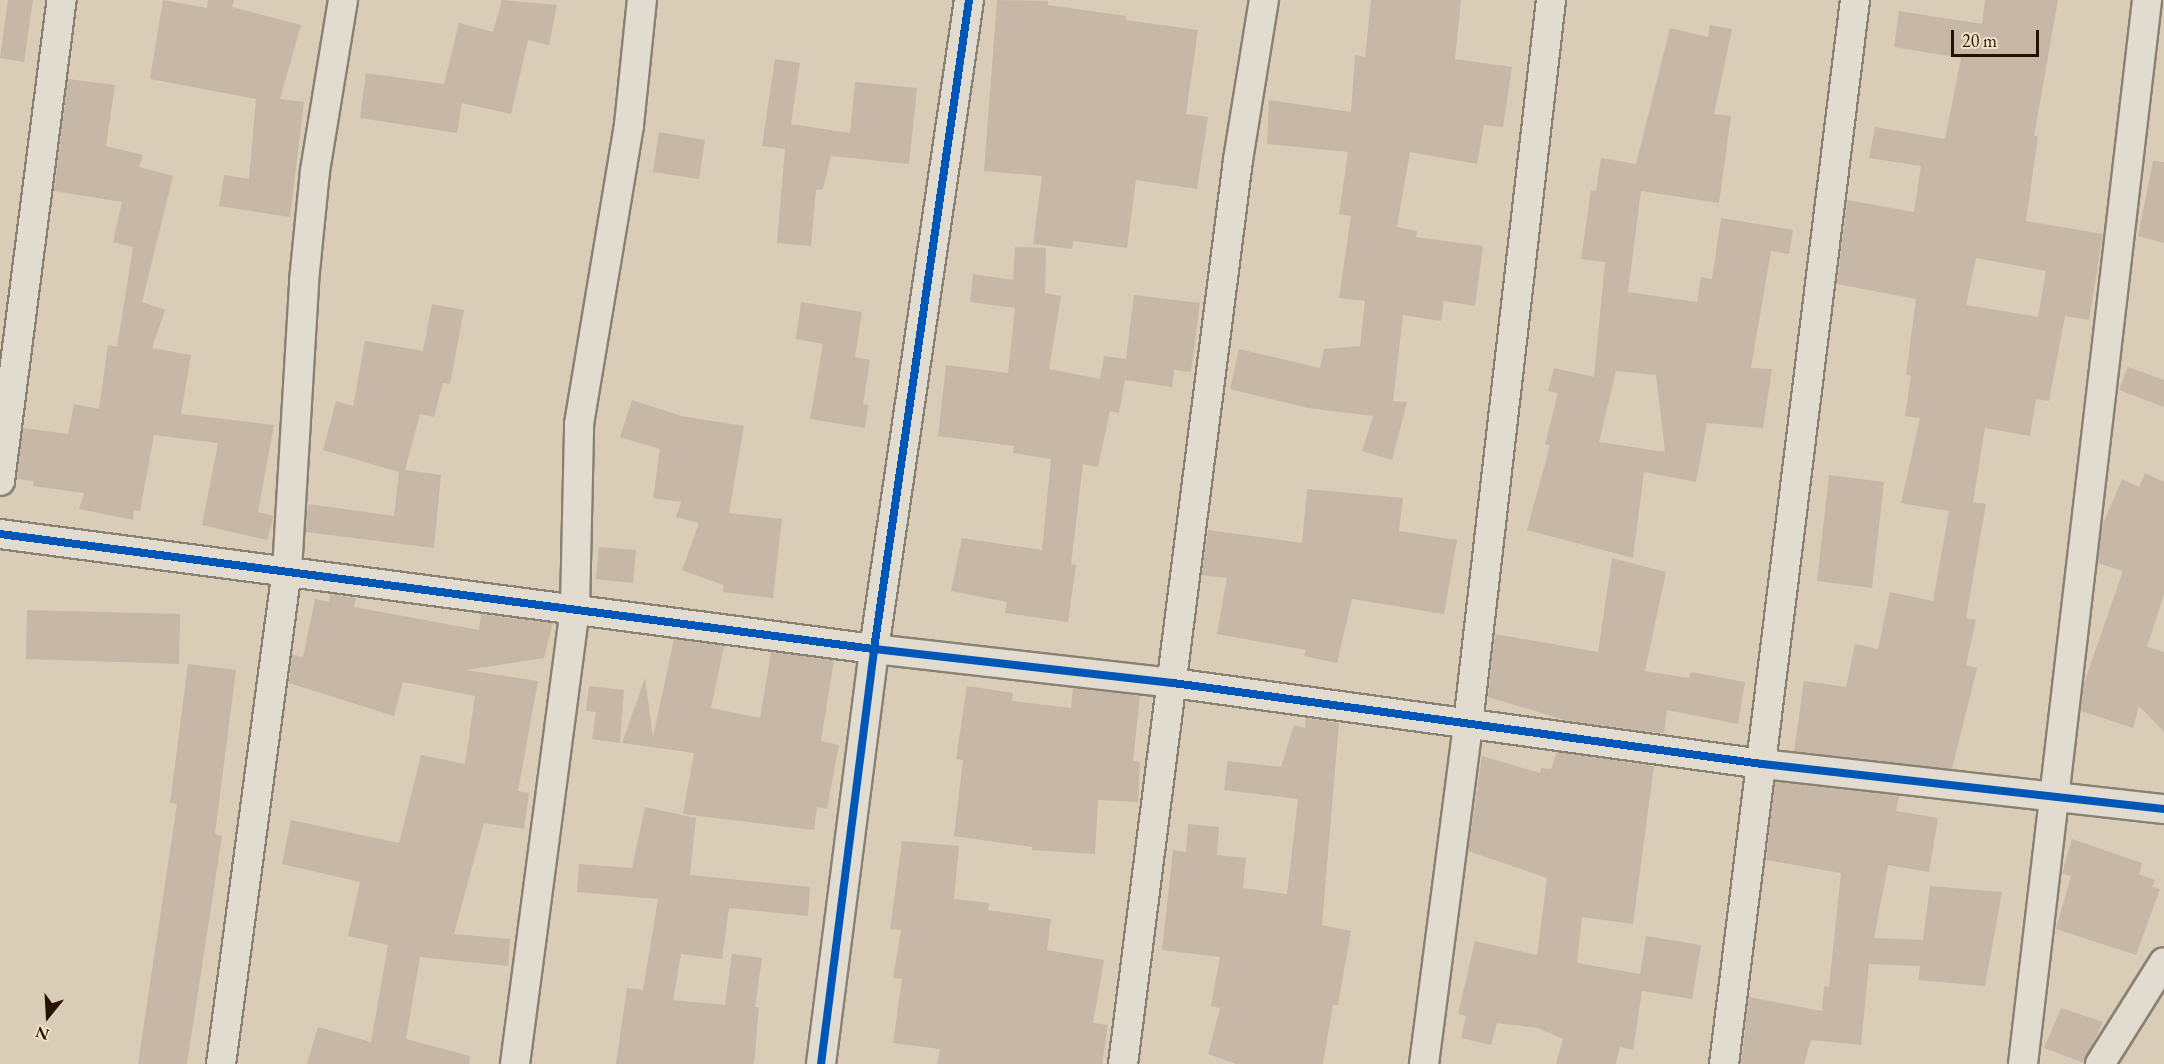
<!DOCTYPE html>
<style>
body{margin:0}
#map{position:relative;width:2164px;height:1064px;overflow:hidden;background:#d9cdb7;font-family:"EB Garamond",serif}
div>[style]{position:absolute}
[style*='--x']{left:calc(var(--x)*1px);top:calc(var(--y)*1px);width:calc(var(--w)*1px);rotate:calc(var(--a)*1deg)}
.building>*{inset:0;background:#c7b7a7}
.roads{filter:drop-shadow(2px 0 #8a8173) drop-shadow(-2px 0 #8a8173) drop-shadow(0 2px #8a8173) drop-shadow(0 -2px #8a8173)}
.street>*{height:28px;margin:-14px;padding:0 14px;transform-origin:14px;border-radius:14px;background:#e1dbd0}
.cycleway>*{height:8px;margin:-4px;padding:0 4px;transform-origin:4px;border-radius:4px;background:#0057b8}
span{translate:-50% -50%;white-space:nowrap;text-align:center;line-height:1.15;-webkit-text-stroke:4.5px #f0e1c6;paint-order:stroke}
.north{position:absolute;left:18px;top:986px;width:60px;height:60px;-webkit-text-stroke:4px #f0e1c6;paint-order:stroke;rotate:198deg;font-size:16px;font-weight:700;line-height:24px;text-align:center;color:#271105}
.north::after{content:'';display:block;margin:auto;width:21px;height:27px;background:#271105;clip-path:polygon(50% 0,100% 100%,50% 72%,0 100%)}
.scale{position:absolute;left:1951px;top:30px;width:88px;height:27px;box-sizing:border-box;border:3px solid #271105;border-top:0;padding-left:8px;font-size:18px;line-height:21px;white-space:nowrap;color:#271105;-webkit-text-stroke:4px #f0e1c6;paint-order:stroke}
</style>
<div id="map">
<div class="building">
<div style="clip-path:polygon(8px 0,33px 0,24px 62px,0 58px)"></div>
<div style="clip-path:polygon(163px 0,207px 8px,208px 0,234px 0,232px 7px,301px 25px,280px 99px,304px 102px,290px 217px,219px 206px,224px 175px,249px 179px,256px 99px,150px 79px)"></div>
<div style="clip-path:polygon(502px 0,557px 5px,549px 45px,528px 40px,511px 114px,462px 103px,457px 133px,360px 118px,366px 73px,444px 84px,459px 23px,493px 32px)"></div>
<div style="clip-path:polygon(997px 0,1048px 1px,1048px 5px,1126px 16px,1126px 20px,1198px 30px,1186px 114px,1208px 117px,1197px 189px,1136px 180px,1127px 248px,1073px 241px,1072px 249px,1033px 244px,1042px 176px,984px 171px)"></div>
<div style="clip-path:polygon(1371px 0,1461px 0,1455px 59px,1512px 67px,1503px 127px,1484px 125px,1477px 164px,1410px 152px,1397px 227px,1417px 231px,1416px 237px,1483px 246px,1475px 306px,1444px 301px,1441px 321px,1403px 315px,1393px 401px,1407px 402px,1392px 460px,1362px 451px,1373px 416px,1308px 408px,1230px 389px,1239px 349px,1320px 368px,1324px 349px,1360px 346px,1365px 301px,1339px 298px,1351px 216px,1339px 214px,1348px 152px,1267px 144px,1269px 100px,1351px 112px,1355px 55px,1365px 57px)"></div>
<div style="clip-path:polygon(evenodd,1985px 0,2058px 0,2034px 136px,2038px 136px,2026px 221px,2103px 234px,2089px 320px,2065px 316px,2049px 401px,2036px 399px,2030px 436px,1985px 428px,1973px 502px,1986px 504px,1966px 618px,1976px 620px,1966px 665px,1977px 668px,1952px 769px,1794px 751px,1804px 681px,1846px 687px,1855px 644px,1878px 649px,1890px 592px,1933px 601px,1949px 511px,1901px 503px,1920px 418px,1905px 416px,1911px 376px,1906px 375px,1916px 299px,1837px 284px,1847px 200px,1914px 212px,1921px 166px,1869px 158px,1875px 127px,1945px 139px,1961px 58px,1894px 47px,1899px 11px,1982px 24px,1985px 0,1976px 258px,2046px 271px,2038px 317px,1966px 305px,1976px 258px)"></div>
<div style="clip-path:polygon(evenodd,1710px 25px,1732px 29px,1714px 114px,1731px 116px,1719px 203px,1641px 191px,1628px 292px,1697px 302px,1701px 277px,1712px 279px,1721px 218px,1793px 230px,1789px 254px,1771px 251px,1751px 368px,1772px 369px,1763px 428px,1707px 423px,1696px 482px,1644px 472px,1633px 558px,1527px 530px,1550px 445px,1545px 444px,1558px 393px,1548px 391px,1554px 368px,1594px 377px,1605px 262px,1581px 259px,1591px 190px,1596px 191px,1601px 158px,1636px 164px,1670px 28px,1708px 37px,1710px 25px,1616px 371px,1656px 375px,1665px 452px,1599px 442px,1616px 371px)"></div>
<div style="clip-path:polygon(775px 59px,800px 63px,791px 124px,850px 133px,855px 82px,917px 88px,909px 164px,831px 156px,823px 189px,816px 190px,811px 246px,777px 243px,785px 149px,762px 146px)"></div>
<div style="clip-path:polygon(68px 79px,115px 85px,106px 146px,143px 155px,139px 167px,173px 176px,142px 302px,165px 310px,152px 348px,191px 355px,181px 414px,274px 425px,258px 512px,274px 516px,267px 540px,202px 525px,218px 443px,154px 435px,140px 511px,134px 510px,133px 520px,79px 509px,84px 493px,33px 486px,34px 481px,17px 479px,23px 428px,68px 434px,74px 404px,99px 409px,108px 345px,117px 347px,133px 247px,113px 242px,122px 202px,54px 191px)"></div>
<div style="clip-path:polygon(659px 132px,705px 140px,699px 179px,653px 172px)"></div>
<div style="clip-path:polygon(2153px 161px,2164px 162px,2164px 243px,2138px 236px)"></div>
<div style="clip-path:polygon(1015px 247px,1046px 248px,1045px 293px,1061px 296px,1049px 369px,1100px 379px,1104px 356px,1126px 359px,1134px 295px,1200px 303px,1191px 372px,1174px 370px,1172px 387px,1125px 380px,1119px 413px,1110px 411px,1098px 467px,1083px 464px,1071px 564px,1076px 565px,1068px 622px,1005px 613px,1007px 602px,951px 591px,962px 538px,1042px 550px,1051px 459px,1013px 453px,1014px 446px,938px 436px,946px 365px,1008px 373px,1015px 308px,970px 302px,973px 274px,1013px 280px)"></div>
<div style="clip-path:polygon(801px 302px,862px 312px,855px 357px,870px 360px,863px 404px,868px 405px,865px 428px,810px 419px,823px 344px,796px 339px)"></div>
<div style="clip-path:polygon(432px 304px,464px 310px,450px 384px,443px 383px,434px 417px,420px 414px,405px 470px,441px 475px,434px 548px,306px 532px,308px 504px,394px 516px,399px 472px,323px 450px,336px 401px,353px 406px,365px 341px,423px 351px)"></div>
<div style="clip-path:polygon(2128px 367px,2164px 380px,2164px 407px,2119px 390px)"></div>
<div style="clip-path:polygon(632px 400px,681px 416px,744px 426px,729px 513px,782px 519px,773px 598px,723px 592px,723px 585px,682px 570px,699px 523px,676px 517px,681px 502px,653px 498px,660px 449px,620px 437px)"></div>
<div style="clip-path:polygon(2145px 473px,2164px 482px,2164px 594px,2147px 647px,2164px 652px,2164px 732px,2139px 706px,2133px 728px,2081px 711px,2084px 683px,2123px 571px,2098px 563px,2102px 526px,2122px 479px,2139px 487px)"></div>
<div style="clip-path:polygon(1829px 475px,1884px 482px,1872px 588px,1817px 581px)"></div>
<div style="clip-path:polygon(1307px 489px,1403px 498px,1399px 531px,1457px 540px,1444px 614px,1352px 599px,1337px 663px,1304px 656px,1306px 650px,1217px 634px,1227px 578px,1202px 575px,1208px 530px,1302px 543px)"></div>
<div style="clip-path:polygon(599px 547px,636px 550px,633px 583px,596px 579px)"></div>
<div style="clip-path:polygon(1612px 558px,1666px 572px,1645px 671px,1689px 678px,1691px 672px,1745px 682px,1738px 724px,1667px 710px,1664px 733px,1659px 733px,1568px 721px,1488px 697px,1495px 634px,1598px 652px)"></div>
<div style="clip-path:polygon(330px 594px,356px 598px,354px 607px,479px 630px,481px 614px,553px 623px,544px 658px,466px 670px,538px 681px,518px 791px,529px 793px,524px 829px,484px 823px,454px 934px,510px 939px,508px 966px,420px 957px,406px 1039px,470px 1056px,469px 1064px,307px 1064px,318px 1027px,371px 1042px,388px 945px,348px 936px,360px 882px,282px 864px,291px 820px,399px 843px,421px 755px,465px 764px,475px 696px,403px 682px,394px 716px,289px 683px,292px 655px,303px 657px,315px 599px,329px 602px)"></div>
<div style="clip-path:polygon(27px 610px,180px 614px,179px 664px,26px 659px)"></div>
<div style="clip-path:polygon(674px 639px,724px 646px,711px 708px,760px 718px,771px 652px,834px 660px,821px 741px,839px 745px,827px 809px,817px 807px,814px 830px,683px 814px,694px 753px,622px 743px,645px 678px,653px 737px)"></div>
<div style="clip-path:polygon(188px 664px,236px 670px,215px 834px,222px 836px,187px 1064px,138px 1064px,177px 804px,170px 803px)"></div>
<div style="clip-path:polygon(589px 686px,624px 690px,620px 743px,592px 739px,596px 712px,586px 711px)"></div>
<div style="clip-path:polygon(967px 686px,1013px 693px,1012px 701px,1071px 708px,1073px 688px,1140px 696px,1133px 761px,1140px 762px,1138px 802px,1098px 800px,1095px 854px,1032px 850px,1032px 847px,954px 836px,963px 760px,956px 759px)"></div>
<div style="clip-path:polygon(1306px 718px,1339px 723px,1322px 925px,1351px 931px,1338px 1005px,1333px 1005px,1323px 1064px,1236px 1064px,1208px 1054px,1220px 1008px,1211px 1006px,1220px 957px,1162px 950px,1173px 850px,1186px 852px,1188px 824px,1219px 827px,1217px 855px,1246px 858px,1243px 888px,1287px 894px,1298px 799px,1224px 790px,1228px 761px,1281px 767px,1294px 725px,1305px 728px)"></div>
<div style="clip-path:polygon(1557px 752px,1654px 766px,1633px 924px,1582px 917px,1577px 963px,1640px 974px,1646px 936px,1701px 945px,1692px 999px,1642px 991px,1633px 1050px,1620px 1047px,1616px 1064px,1556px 1064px,1563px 1039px,1538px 1028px,1497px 1023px,1491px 1045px,1461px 1038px,1466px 1016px,1458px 1014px,1475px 941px,1537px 955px,1547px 878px,1468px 851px,1482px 756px,1540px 773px,1541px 768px,1551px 769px)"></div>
<div style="clip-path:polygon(1775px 782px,1899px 796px,1896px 811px,1938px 818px,1929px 872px,1888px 865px,1874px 938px,1923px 940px,1930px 886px,2002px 892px,1985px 986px,1918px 980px,1920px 966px,1869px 964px,1861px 1045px,1811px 1040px,1804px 1064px,1741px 1064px,1749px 997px,1822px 1011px,1824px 986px,1829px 987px,1841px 873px,1766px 860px)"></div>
<div style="clip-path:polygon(645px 807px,696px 818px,690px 875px,810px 887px,808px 916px,729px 908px,722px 959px,681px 954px,673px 1000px,725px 1005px,732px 954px,762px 958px,755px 1007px,759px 1007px,754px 1064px,616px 1064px,627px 988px,643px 990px,658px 899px,577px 892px,579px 864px,632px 868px)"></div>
<div style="clip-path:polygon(2072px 839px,2142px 863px,2139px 874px,2155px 880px,2152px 887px,2160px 889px,2136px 955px,2056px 929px,2071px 876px,2062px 873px)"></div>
<div style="clip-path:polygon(902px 841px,959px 846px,954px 899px,989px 903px,988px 910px,1051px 919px,1047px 950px,1104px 960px,1093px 1023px,1108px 1025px,1102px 1064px,937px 1064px,940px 1049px,893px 1043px,902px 979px,893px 978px,901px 930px,890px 929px)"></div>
<div style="clip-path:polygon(2061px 1008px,2103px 1022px,2084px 1063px,2044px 1048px)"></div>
</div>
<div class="roads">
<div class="street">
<div style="--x:0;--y:481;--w:485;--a:-82.7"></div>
<div style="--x:0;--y:534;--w:882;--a:7.5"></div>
<div style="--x:874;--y:649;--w:301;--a:6.5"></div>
<div style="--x:1173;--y:683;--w:595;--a:7.83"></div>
<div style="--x:1762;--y:764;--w:405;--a:6.4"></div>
<div style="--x:221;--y:1064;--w:497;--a:-82.4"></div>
<div style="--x:287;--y:571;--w:290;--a:-86.6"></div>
<div style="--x:304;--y:281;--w:111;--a:-84.3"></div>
<div style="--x:315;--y:171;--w:173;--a:-80.7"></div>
<div style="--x:515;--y:1064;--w:461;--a:-82.5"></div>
<div style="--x:575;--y:607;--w:183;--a:-88.7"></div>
<div style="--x:579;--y:424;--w:303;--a:-80.5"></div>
<div style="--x:629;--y:125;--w:126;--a:-84.1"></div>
<div style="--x:821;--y:1064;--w:418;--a:-82.7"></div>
<div style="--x:874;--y:649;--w:656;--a:-81.67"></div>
<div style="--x:1123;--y:1064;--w:911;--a:-82.75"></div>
<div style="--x:1238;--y:160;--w:162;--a:-80.8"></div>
<div style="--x:1424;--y:1064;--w:343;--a:-82.6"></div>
<div style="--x:1468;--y:724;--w:729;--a:-83.46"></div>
<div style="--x:1724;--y:1064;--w:1072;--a:-82.98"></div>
<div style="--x:2023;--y:1064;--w:1071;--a:-83.35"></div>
<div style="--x:2100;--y:1064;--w:120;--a:-57.9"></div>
</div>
</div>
<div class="cycleway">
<div style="--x:0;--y:534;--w:882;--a:7.5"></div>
<div style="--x:874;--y:649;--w:301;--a:6.5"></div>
<div style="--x:1173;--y:683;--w:595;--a:7.83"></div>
<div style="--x:1762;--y:764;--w:405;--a:6.4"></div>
<div style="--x:821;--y:1064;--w:418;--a:-82.7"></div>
<div style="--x:874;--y:649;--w:656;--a:-81.67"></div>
</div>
<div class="north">N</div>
<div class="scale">20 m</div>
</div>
